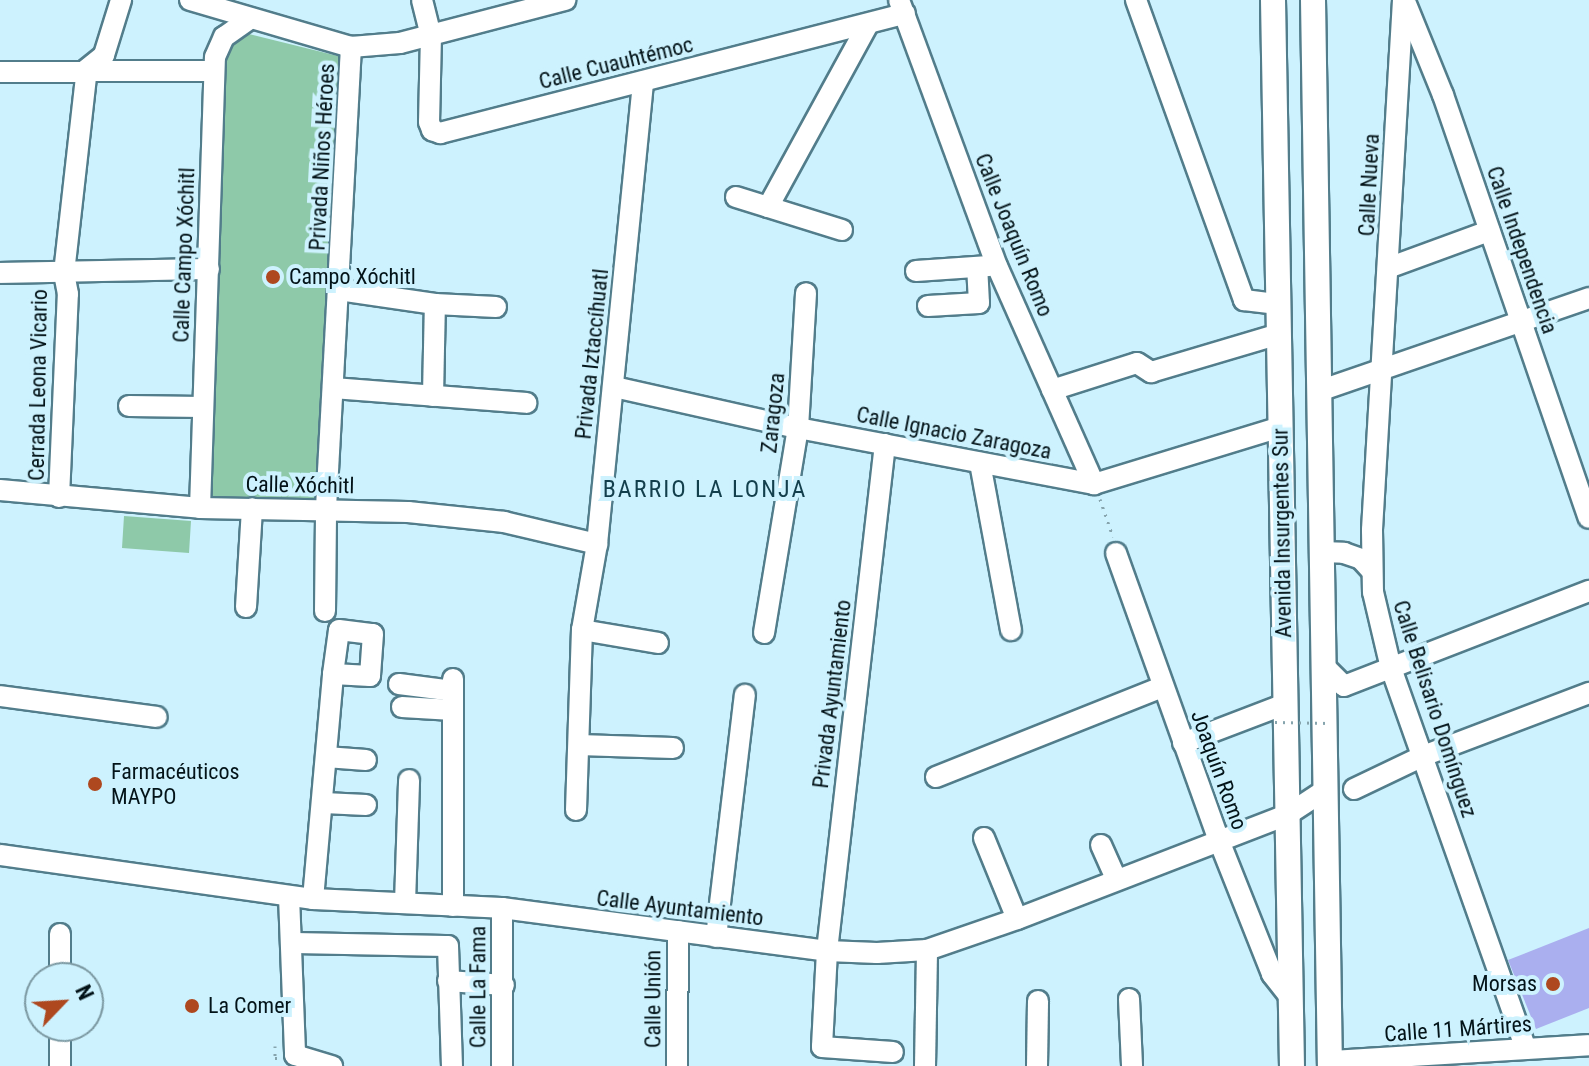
<!DOCTYPE html>
<meta charset="utf-8">
<style>
body{margin:0}
#map{position:relative;width:1589px;height:1066px;overflow:hidden;background:#cdf2fe;font-family:"Roboto Condensed",sans-serif}
div>[style]{position:absolute}
[style*='--x']{left:calc(var(--x)*1px);top:calc(var(--y)*1px);width:calc(var(--w)*1px);rotate:calc(var(--a)*1deg)}
.green>*{inset:0;background:#8ec9a9}
.water>*{inset:0;background:#aaafef}
.path>*{height:3px;margin-top:-1.5px;transform-origin:0;background:repeating-linear-gradient(90deg,#86a4ad 0 2px,transparent 0 8px)}
.roads{filter:drop-shadow(2px 0 #527d8b) drop-shadow(-2px 0 #527d8b) drop-shadow(0 2px #527d8b) drop-shadow(0 -2px #527d8b)}
.minor>*{height:20px;margin:-10px;padding:0 10px;transform-origin:10px;border-radius:10px;background:#fff}
.major>*{height:24px;margin:-12px;padding:0 12px;transform-origin:12px;border-radius:12px;background:#fff}
.path-bridge>*{height:3px;margin-top:-1.5px;transform-origin:0;background:repeating-linear-gradient(90deg,#86a4ad 0 2px,transparent 0 8px)}
.dots>*{width:22px;height:22px;translate:-50% -50%;box-sizing:border-box;border:4px solid #cdf2fe;border-radius:50%}
span{translate:-50% -50%;white-space:nowrap;text-align:center;line-height:1.15;-webkit-text-stroke:8px #cdf2fe;paint-order:stroke}
.street-label{font-size:22px;color:#031318}
.poi-label{font-size:22px;color:#031318}
.left{translate:0 -50%;text-align:left}
.right{translate:-100% -50%;text-align:right}
.neighbourhood-label{font-size:24px;color:#133f4c;letter-spacing:2px}
.north{position:absolute;left:24px;top:962px;width:80px;height:80px;box-sizing:border-box;background:#cdf2fe;border:2px solid #7c99a2;border-radius:50%;rotate:65deg;font-size:22px;font-weight:700;line-height:32px;text-align:center;color:#031318}
.north::after{content:'';display:block;margin:auto;width:28px;height:36px;background:#ae481f;clip-path:polygon(50% 0,100% 100%,50% 72%,0 100%)}
</style>
<div id="map">
<div class="green">
<div style="clip-path:polygon(245px 33px,342px 57px,319px 499px,204px 497px,225px 51px)"></div>
<div style="clip-path:polygon(124px 516px,191px 521px,189px 553px,122px 548px)"></div>
</div>
<div class="water">
<div style="clip-path:polygon(1589px 928px,1589px 1008px,1536px 1029px,1508px 960px)"></div>
</div>
<div class="path">
<div style="--x:1100;--y:499;--w:40;--a:71.1"></div>
<div style="--x:275;--y:1046;--w:12;--a:90"></div>
<div style="--x:275;--y:1058;--w:4;--a:0"></div>
</div>
<div class="roads">
<div class="minor">
<div style="--x:190;--y:0;--w:168;--a:16.3"></div>
<div style="--x:351;--y:47;--w:49;--a:-4.7"></div>
<div style="--x:400;--y:43;--w:171;--a:-14.6"></div>
<div style="--x:422;--y:0;--w:36;--a:76"></div>
<div style="--x:431;--y:35;--w:87;--a:91.3"></div>
<div style="--x:429;--y:122;--w:9;--a:69"></div>
<div style="--x:432;--y:130;--w:9;--a:21"></div>
<div style="--x:440;--y:133;--w:480;--a:-14.4"></div>
<div style="--x:899;--y:0;--w:283;--a:69.8"></div>
<div style="--x:997;--y:266;--w:239;--a:66"></div>
<div style="--x:1136;--y:0;--w:319;--a:70.2"></div>
<div style="--x:1244;--y:300;--w:34;--a:7"></div>
<div style="--x:1403;--y:0;--w:531;--a:93.35"></div>
<div style="--x:1372;--y:530;--w:62;--a:89.1"></div>
<div style="--x:1373;--y:592;--w:78;--a:76.7"></div>
<div style="--x:1391;--y:668;--w:404;--a:70.5"></div>
<div style="--x:1406;--y:4;--w:98;--a:67.9"></div>
<div style="--x:1443;--y:95;--w:447;--a:71"></div>
<div style="--x:0;--y:72;--w:214;--a:-0.3"></div>
<div style="--x:736;--y:197;--w:111;--a:17.3"></div>
<div style="--x:768;--y:207;--w:206;--a:-61.3"></div>
<div style="--x:1388;--y:268;--w:108;--a:-20.1"></div>
<div style="--x:916;--y:271;--w:73;--a:-3.9"></div>
<div style="--x:0;--y:273;--w:209;--a:-1.1"></div>
<div style="--x:339;--y:290;--w:97;--a:8.3"></div>
<div style="--x:435;--y:304;--w:61;--a:2.8"></div>
<div style="--x:928;--y:306;--w:51;--a:-3.4"></div>
<div style="--x:979;--y:303;--w:36;--a:-93"></div>
<div style="--x:614;--y:387;--w:189;--a:12.6"></div>
<div style="--x:798;--y:428;--w:301;--a:10.7"></div>
<div style="--x:1094;--y:484;--w:195;--a:-17"></div>
<div style="--x:333;--y:388;--w:194;--a:4.4"></div>
<div style="--x:1052;--y:390;--w:89;--a:-17.6"></div>
<div style="--x:1137;--y:363;--w:17;--a:33"></div>
<div style="--x:1151;--y:372;--w:134;--a:-16.5"></div>
<div style="--x:1319;--y:391;--w:286;--a:-19"></div>
<div style="--x:433;--y:396;--w:92;--a:-88.8"></div>
<div style="--x:129;--y:406;--w:73;--a:0.8"></div>
<div style="--x:885;--y:444;--w:510;--a:96.53"></div>
<div style="--x:827;--y:951;--w:96;--a:93"></div>
<div style="--x:822;--y:1047;--w:71;--a:4"></div>
<div style="--x:980;--y:463;--w:170;--a:79.5"></div>
<div style="--x:0;--y:490;--w:201;--a:5.1"></div>
<div style="--x:200;--y:508;--w:208;--a:1.1"></div>
<div style="--x:408;--y:512;--w:97;--a:5.9"></div>
<div style="--x:504;--y:522;--w:96;--a:13.3"></div>
<div style="--x:59;--y:497;--w:203;--a:-87.5"></div>
<div style="--x:68;--y:294;--w:21;--a:-101"></div>
<div style="--x:64;--y:273;--w:205;--a:-83.6"></div>
<div style="--x:87;--y:69;--w:22;--a:-39"></div>
<div style="--x:104;--y:55;--w:58;--a:-72.8"></div>
<div style="--x:200;--y:508;--w:451;--a:-88.1"></div>
<div style="--x:215;--y:57;--w:22;--a:-66"></div>
<div style="--x:224;--y:37;--w:32;--a:-35"></div>
<div style="--x:1321;--y:552;--w:23;--a:2"></div>
<div style="--x:1344;--y:553;--w:18;--a:19"></div>
<div style="--x:1361;--y:559;--w:15;--a:48"></div>
<div style="--x:1116;--y:553;--w:308;--a:70.3"></div>
<div style="--x:1220;--y:843;--w:141;--a:68.3"></div>
<div style="--x:1272;--y:974;--w:31;--a:52"></div>
<div style="--x:246;--y:607;--w:99;--a:-86.5"></div>
<div style="--x:325;--y:611;--w:103;--a:-89.4"></div>
<div style="--x:326;--y:508;--w:462;--a:-86.9"></div>
<div style="--x:582;--y:630;--w:77;--a:9.7"></div>
<div style="--x:764;--y:633;--w:208;--a:-80.6"></div>
<div style="--x:798;--y:428;--w:135;--a:-86.6"></div>
<div style="--x:1322;--y:664;--w:31;--a:45"></div>
<div style="--x:1344;--y:686;--w:263;--a:-21.2"></div>
<div style="--x:453;--y:679;--w:227;--a:90"></div>
<div style="--x:399;--y:684;--w:54;--a:7.4"></div>
<div style="--x:0;--y:696;--w:158;--a:7.6"></div>
<div style="--x:402;--y:707;--w:51;--a:3.4"></div>
<div style="--x:1183;--y:743;--w:109;--a:-20.9"></div>
<div style="--x:579;--y:745;--w:94;--a:1.8"></div>
<div style="--x:326;--y:757;--w:40;--a:4.3"></div>
<div style="--x:936;--y:777;--w:243;--a:-21.7"></div>
<div style="--x:1354;--y:789;--w:76;--a:-25.6"></div>
<div style="--x:1423;--y:756;--w:178;--a:-20.8"></div>
<div style="--x:324;--y:803;--w:42;--a:2.7"></div>
<div style="--x:576;--y:810;--w:180;--a:-88.1"></div>
<div style="--x:582;--y:630;--w:87;--a:-80.1"></div>
<div style="--x:597;--y:544;--w:465;--a:-84.3"></div>
<div style="--x:984;--y:838;--w:87;--a:67.8"></div>
<div style="--x:1101;--y:845;--w:37;--a:66"></div>
<div style="--x:0;--y:855;--w:316;--a:8"></div>
<div style="--x:313;--y:899;--w:189;--a:2.7"></div>
<div style="--x:502;--y:908;--w:328;--a:7.5"></div>
<div style="--x:827;--y:951;--w:50;--a:2.3"></div>
<div style="--x:877;--y:953;--w:50;--a:-3.4"></div>
<div style="--x:927;--y:950;--w:95;--a:-19"></div>
<div style="--x:1017;--y:919;--w:289;--a:-21.1"></div>
<div style="--x:1287;--y:815;--w:45;--a:-33.3"></div>
<div style="--x:289;--y:896;--w:159;--a:87.8"></div>
<div style="--x:295;--y:1055;--w:39;--a:17"></div>
<div style="--x:313;--y:899;--w:226;--a:-84.9"></div>
<div style="--x:333;--y:674;--w:44;--a:-82.2"></div>
<div style="--x:339;--y:630;--w:34;--a:7"></div>
<div style="--x:373;--y:634;--w:42;--a:94.1"></div>
<div style="--x:370;--y:676;--w:37;--a:-177"></div>
<div style="--x:405;--y:903;--w:123;--a:-88.1"></div>
<div style="--x:60;--y:934;--w:44;--a:90"></div>
<div style="--x:716;--y:937;--w:244;--a:-83.2"></div>
<div style="--x:292;--y:943;--w:156;--a:1.1"></div>
<div style="--x:448;--y:946;--w:120;--a:88.1"></div>
<div style="--x:448;--y:981;--w:56;--a:4.1"></div>
<div style="--x:1129;--y:999;--w:67;--a:87.4"></div>
<div style="--x:60;--y:1026;--w:40;--a:90"></div>
<div style="--x:1330;--y:1061;--w:259;--a:-3.5"></div>
<div style="--x:502;--y:1066;--w:158;--a:-90"></div>
<div style="--x:677;--y:1066;--w:135;--a:-89.6"></div>
<div style="--x:925;--y:1066;--w:116;--a:-89"></div>
<div style="--x:1037;--y:1066;--w:65;--a:-89.1"></div>
</div>
<div class="major">
<div style="--x:1273;--y:0;--w:1066;--a:88.98"></div>
<div style="--x:1313;--y:0;--w:1066;--a:89.09"></div>
</div>
</div>
<div class="path-bridge">
<div style="--x:1275;--y:722;--w:54;--a:1.1"></div>
</div>
<div class="dots">
<div style="left:273px;top:277px;background:#ae481f"></div>
<div style="left:95px;top:784px;background:#ae481f"></div>
<div style="left:1553px;top:984px;background:#ae481f"></div>
<div style="left:192px;top:1006px;background:#ae481f"></div>
</div>
<div class="street-label">
<span style="left:616px;top:63px;rotate:-14deg">Calle Cuauhtémoc</span>
<span style="left:322px;top:157px;rotate:-87deg">Privada Niños Héroes</span>
<span style="left:1369px;top:185px;rotate:-87deg">Calle Nueva</span>
<span style="left:1014px;top:235px;rotate:68deg">Calle Joaquín Romo</span>
<span style="left:1522px;top:250px;rotate:71deg">Calle Independencia</span>
<span style="left:184px;top:255px;rotate:-88deg">Calle Campo Xóchitl</span>
<span style="left:592px;top:354px;rotate:-84deg">Privada Iztaccíhuatl</span>
<span style="left:38px;top:385px;rotate:-89deg">Cerrada Leona Vicario</span>
<span style="left:773px;top:413px;rotate:-84deg">Zaragoza</span>
<span style="left:954px;top:433px;rotate:11deg">Calle Ignacio Zaragoza</span>
<span style="left:300px;top:485px;rotate:1deg">Calle Xóchitl</span>
<span style="left:1282px;top:533px;rotate:-91deg">Avenida Insurgentes Sur</span>
<span style="left:832px;top:694px;rotate:-83deg">Privada Ayuntamiento</span>
<span style="left:1435px;top:709px;rotate:72deg">Calle Belisario Domínguez</span>
<span style="left:1219px;top:770px;rotate:70deg">Joaquín Romo</span>
<span style="left:680px;top:908px;rotate:7deg">Calle Ayuntamiento</span>
<span style="left:478px;top:987px;rotate:-90deg">Calle La Fama</span>
<span style="left:653px;top:999px;rotate:-90deg">Calle Unión</span>
<span style="left:1458px;top:1029px;rotate:-4deg">Calle 11 Mártires</span>
</div>
<div class="poi-label">
<span class="left" style="left:289px;top:277px">Campo Xóchitl</span>
<span class="left" style="left:111px;top:784px">Farmacéuticos<br>MAYPO</span>
<span class="right" style="left:1537px;top:984px">Morsas</span>
<span class="left" style="left:208px;top:1006px">La Comer</span>
</div>
<div class="neighbourhood-label">
<span style="left:705px;top:490px">BARRIO LA LONJA</span>
</div>
<div class="north">N</div>
</div>
